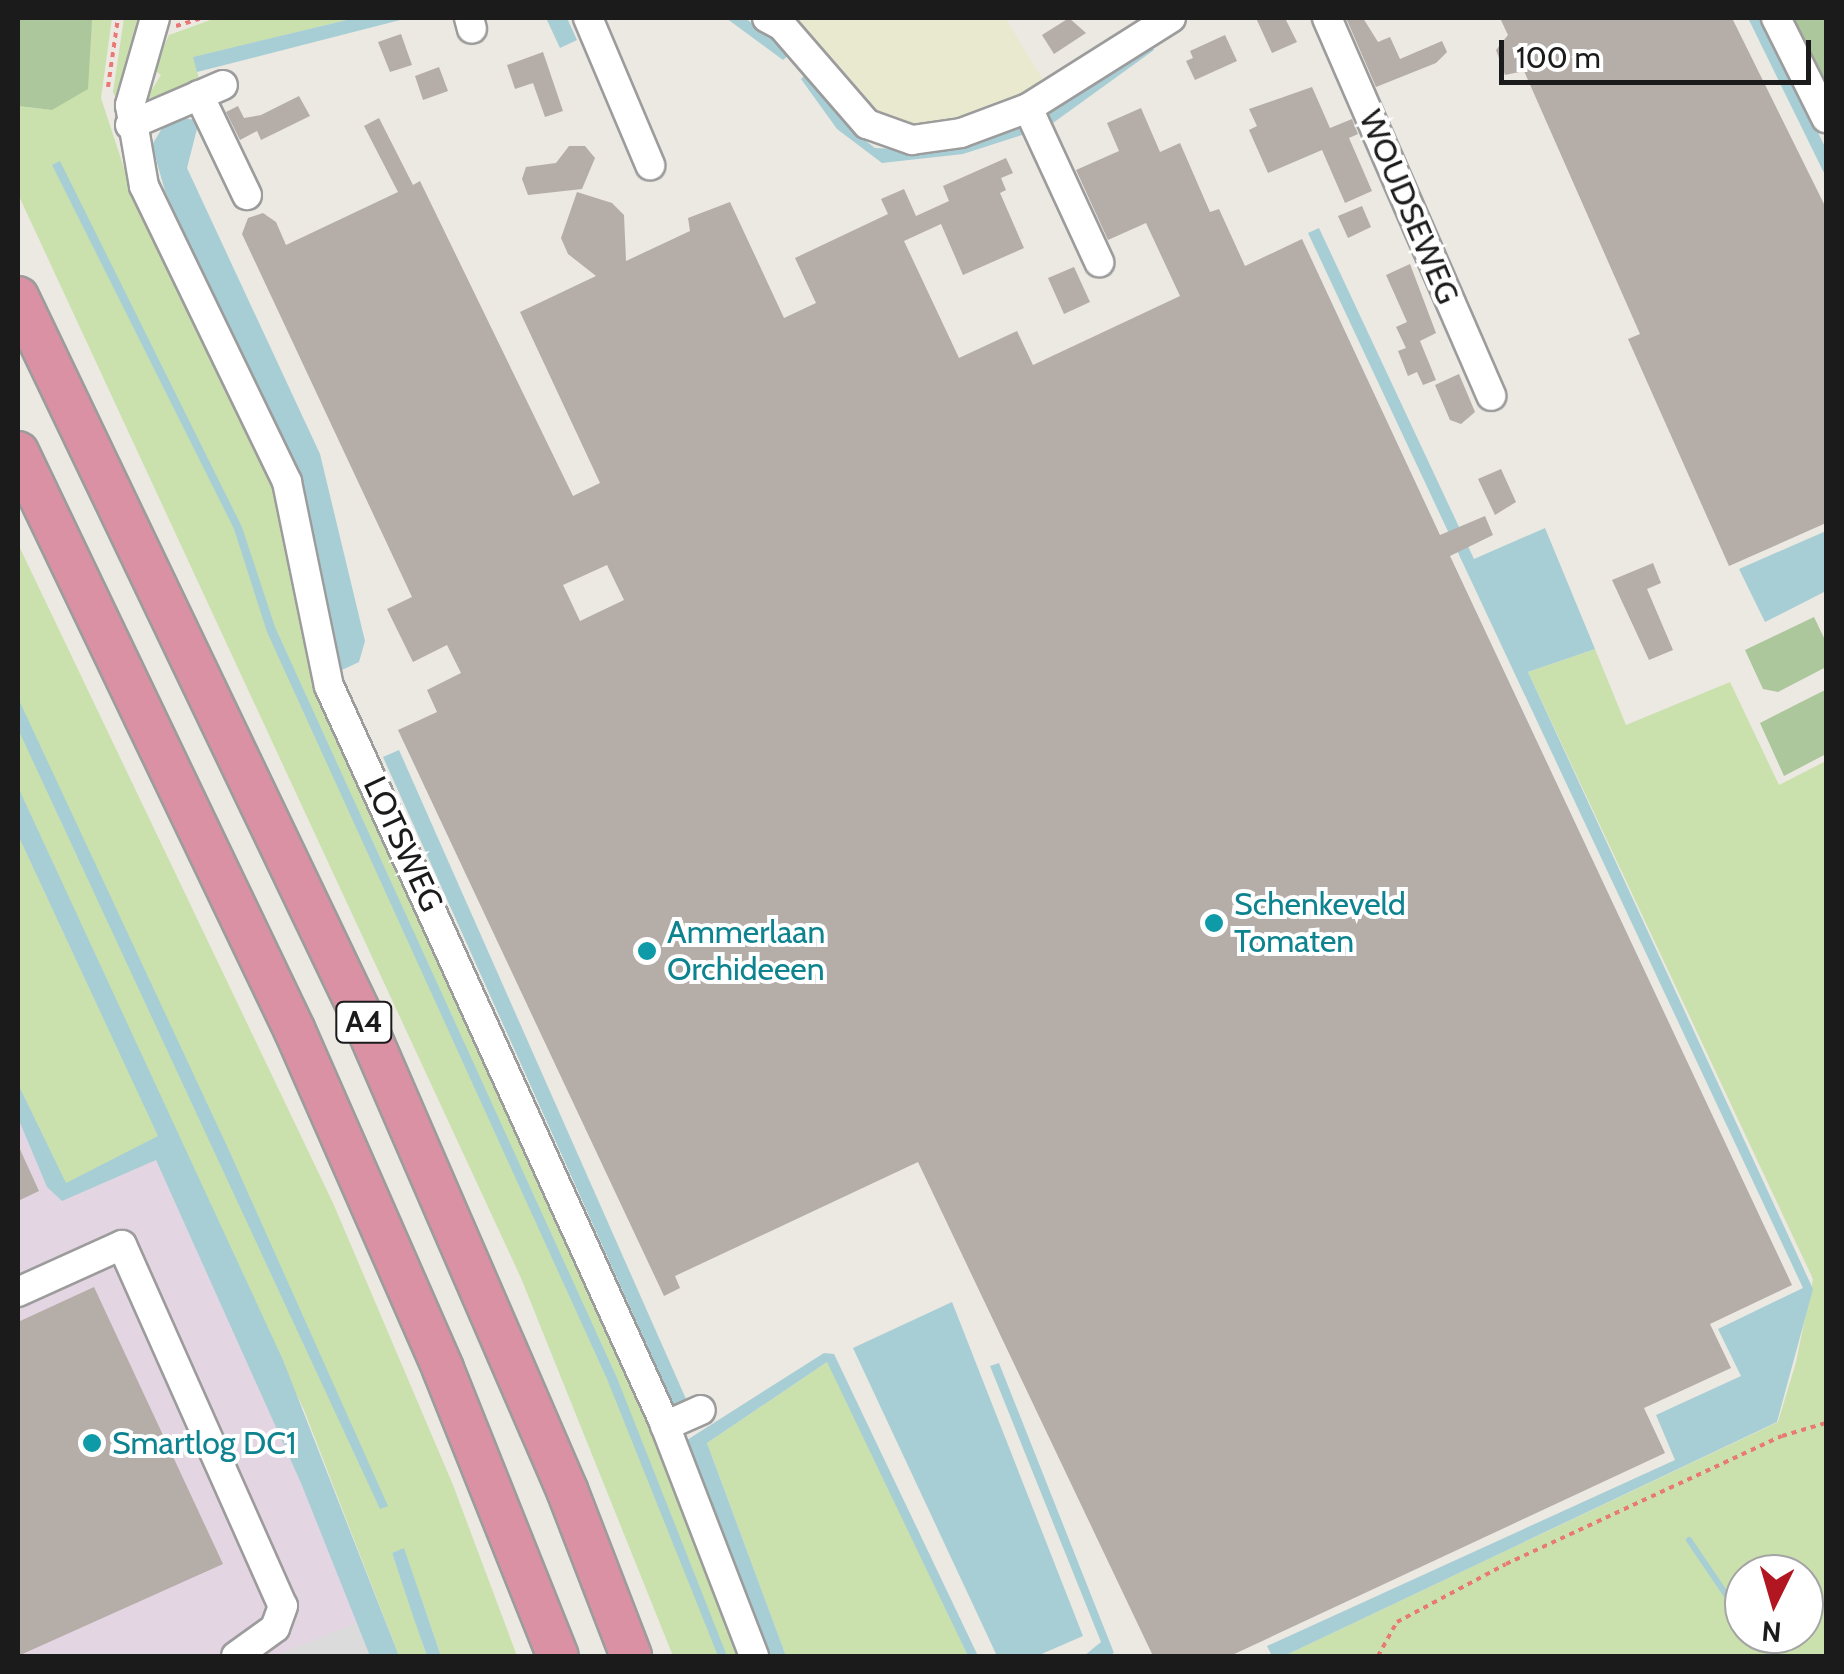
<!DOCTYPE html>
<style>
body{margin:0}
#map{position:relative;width:1844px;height:1674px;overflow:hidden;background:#ece8e2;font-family:Cabin,sans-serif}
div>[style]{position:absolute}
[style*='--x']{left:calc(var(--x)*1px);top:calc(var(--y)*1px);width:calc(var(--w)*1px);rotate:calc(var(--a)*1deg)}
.industrial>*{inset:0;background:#e4d5e2}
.farmland>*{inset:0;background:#e9e9cf}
.grass>*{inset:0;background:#cae1ad}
.forest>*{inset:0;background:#abc79b}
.parking>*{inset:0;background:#dbdbdb}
.water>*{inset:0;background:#a7ced5}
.stream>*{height:6px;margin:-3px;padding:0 3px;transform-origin:3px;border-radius:3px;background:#a7ced5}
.building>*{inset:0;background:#b5ada8}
.path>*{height:4px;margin-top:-2px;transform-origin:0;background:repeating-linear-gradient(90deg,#e97975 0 5px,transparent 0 10px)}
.roads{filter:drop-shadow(2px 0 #9c9c9c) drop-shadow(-2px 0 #9c9c9c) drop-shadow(0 2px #9c9c9c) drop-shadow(0 -2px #9c9c9c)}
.minor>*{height:28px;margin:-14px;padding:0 14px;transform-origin:14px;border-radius:14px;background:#fff}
.highway>*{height:40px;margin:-20px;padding:0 20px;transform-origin:20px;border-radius:20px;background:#db91a4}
.dots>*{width:28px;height:28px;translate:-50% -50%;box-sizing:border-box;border:5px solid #fff;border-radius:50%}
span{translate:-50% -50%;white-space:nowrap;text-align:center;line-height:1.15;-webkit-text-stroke:8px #fff;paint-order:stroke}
.shield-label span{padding:2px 8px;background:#fff;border:2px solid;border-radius:8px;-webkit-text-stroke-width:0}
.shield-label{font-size:30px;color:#1b1b1b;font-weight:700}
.street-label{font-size:32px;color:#1b1b1b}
.culture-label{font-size:32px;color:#0d838f}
.left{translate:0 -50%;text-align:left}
.frame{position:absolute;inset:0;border:20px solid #1b1b1b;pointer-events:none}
.north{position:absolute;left:1724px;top:1554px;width:100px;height:100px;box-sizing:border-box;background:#fff;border:2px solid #a4a4a4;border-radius:50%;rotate:185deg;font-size:28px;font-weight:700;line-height:40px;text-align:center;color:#1b1b1b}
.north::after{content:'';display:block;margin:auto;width:35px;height:45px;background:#b11621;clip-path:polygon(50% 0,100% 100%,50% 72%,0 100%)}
.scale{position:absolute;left:1499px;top:40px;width:312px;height:45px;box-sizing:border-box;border:5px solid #1b1b1b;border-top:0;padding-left:12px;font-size:30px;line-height:35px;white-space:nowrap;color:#1b1b1b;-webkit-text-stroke:8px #fff;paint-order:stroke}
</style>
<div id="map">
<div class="industrial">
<div style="clip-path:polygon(18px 821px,388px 1656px,18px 1656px)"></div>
</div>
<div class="farmland">
<div style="clip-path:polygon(797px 18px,1005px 18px,1050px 91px,1030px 103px,923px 130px,883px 116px)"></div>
</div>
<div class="grass">
<div style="clip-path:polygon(87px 18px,112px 18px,101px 98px,124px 168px,272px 482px,310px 672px,649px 1413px,745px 1656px,673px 1656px,521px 1278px,18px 194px,18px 106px,52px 110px,92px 20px)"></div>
<div style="clip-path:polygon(124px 18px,140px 18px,118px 103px,113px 92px)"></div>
<div style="clip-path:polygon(216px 18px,355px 18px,194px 57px,200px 84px,146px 99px,161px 75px,153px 69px,169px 35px)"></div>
<div style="clip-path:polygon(18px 544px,333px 1203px,453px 1485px,517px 1656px,441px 1656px,404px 1549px,392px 1553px,427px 1656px,399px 1656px,304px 1410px,18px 819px)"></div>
<div style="clip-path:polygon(evenodd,1595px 649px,1626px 725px,1730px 682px,1779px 785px,1826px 761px,1826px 1656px,1284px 1656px,1778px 1422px,1796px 1362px,1813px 1279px,1528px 672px,1595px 649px,1744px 1574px,1804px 1574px,1804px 1634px,1744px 1634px,1744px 1574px)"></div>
<div style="clip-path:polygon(18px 835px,159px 1136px,66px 1184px,18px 1084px)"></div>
<div style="clip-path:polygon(827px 1362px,833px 1367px,968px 1656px,786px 1656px,707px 1443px)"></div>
</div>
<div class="forest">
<div style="clip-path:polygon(18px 18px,92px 20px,88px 89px,52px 110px,18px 106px)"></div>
<div style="clip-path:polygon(1790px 18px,1824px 18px,1826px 88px)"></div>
<div style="clip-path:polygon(1814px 617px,1826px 642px,1826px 667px,1778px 692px,1763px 689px,1745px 650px)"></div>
<div style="clip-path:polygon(1825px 690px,1826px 754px,1784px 776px,1760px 723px)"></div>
</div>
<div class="parking">
<div style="clip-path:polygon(356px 1623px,370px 1656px,275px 1656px)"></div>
</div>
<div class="water">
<div style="clip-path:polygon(355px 18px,408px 18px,197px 72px,193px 57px)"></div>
<div style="clip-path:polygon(546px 18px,567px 18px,577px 40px,560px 48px)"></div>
<div style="clip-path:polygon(726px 18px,745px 18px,791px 53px,783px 60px)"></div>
<div style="clip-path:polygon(1748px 18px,1763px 18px,1826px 149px,1826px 177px)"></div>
<div style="clip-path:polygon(1148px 39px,1154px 50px,1046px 128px,1043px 118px)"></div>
<div style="clip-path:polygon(807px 73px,850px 129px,875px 148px,921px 150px,1020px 123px,1025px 134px,963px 154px,882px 163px,837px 129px,801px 79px)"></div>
<div style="clip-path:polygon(170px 115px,199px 121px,187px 168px,320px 454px,365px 641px,359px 662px,342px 670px,305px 491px,165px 191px,152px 145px)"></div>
<div style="clip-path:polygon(60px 161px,242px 527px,275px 627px,617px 1378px,727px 1656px,718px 1656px,607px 1379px,267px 632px,234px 529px,52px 165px)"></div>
<div style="clip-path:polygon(1319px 228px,1474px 559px,1545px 528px,1595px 649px,1528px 672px,1813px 1289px,1777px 1422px,1284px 1656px,1272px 1656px,1267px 1646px,1675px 1460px,1656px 1415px,1741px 1376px,1718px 1329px,1803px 1288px,1308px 233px)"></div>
<div style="clip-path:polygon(1826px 531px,1826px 591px,1765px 622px,1739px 569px)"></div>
<div style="clip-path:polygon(18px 698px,227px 1146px,388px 1506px,380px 1509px,18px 729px)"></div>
<div style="clip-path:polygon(399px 750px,686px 1399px,674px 1405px,383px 757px)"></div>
<div style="clip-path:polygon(18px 787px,283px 1360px,399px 1656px,370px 1656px,301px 1483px,156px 1160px,62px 1201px,47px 1187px,18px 1118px,18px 1084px,66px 1183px,158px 1136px,18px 835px)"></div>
<div style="clip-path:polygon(952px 1302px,1083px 1636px,1037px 1656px,997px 1656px,853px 1348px)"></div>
<div style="clip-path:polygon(824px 1353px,834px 1354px,978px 1656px,968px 1656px,827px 1362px,707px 1443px,786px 1656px,767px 1656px,687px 1440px)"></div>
<div style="clip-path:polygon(999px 1363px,1114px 1653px,1106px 1656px,1084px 1656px,1101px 1642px,990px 1366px)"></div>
<div style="clip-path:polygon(404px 1548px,441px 1656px,427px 1656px,414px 1619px,392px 1553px)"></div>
</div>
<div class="stream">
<div style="--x:1689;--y:1540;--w:98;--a:55.8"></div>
<div style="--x:1753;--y:1634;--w:30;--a:48"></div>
</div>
<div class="building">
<div style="clip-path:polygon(1069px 18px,1086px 33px,1054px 54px,1042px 35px)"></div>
<div style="clip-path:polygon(1256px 18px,1285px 18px,1297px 42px,1272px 53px)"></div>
<div style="clip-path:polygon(1346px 18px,1363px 18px,1378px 42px,1390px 37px,1400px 59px,1442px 41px,1447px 52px,1436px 63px,1376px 87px)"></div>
<div style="clip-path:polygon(1500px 18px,1732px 18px,1826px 208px,1826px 523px,1729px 566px,1628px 339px,1640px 334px,1524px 71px,1505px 75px,1496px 50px,1508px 35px)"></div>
<div style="clip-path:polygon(401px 34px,412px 65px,390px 72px,378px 42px)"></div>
<div style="clip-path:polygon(1225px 35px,1237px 61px,1195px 80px,1186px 61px,1193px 58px,1190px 51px)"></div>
<div style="clip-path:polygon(543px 52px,563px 111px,545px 117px,533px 83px,515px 89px,507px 65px)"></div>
<div style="clip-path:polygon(439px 67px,448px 91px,423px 100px,415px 76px)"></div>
<div style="clip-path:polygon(1312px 87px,1330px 128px,1352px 119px,1358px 134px,1349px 138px,1372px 191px,1345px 203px,1322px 150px,1268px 173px,1249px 130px,1257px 126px,1249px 109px)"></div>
<div style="clip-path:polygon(299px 96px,310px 116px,261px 140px,257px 131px,240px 140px,226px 112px,238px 106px,244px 118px,261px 115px)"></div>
<div style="clip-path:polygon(evenodd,1141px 108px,1160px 152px,1180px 143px,1210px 212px,1219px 209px,1245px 266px,1302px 239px,1440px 535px,1485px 516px,1493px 535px,1450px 556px,1792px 1285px,1710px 1324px,1731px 1368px,1644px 1408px,1665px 1453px,1230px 1656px,1153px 1656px,918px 1162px,675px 1276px,680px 1288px,664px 1296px,398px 730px,437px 712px,427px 690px,461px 673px,447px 645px,413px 662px,387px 609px,412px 597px,242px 234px,248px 218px,263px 213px,276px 222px,286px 245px,398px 192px,364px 126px,379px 118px,413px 185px,420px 181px,573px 496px,600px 483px,520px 312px,596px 276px,568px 254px,561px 238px,577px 192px,612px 203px,624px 215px,626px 261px,690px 231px,688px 218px,730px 202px,784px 318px,816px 303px,795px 258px,888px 214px,881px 199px,904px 189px,916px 216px,949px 201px,943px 186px,1006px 158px,1013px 173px,1001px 178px,1006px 190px,1000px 193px,1024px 248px,963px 275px,941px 224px,904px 241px,959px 358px,1017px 331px,1033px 365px,1180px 296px,1146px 223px,1108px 240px,1076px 170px,1119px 151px,1107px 123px,1141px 108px,607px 565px,624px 600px,580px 621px,563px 585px,607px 565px)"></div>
<div style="clip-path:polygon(569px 146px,585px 146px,595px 158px,582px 189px,528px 195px,522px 179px,526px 167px,556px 163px)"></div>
<div style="clip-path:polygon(1362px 206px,1371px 227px,1348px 238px,1338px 216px)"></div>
<div style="clip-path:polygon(1410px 264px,1436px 333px,1420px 341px,1436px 380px,1423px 385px,1417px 372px,1408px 376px,1398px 351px,1406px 348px,1396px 327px,1407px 322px,1386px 275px)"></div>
<div style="clip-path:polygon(1074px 267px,1090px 302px,1064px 314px,1048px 278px)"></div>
<div style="clip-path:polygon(1459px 374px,1475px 412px,1461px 424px,1450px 420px,1435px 385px)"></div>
<div style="clip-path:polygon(1501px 469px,1516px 502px,1495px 515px,1478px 479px)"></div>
<div style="clip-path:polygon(1653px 563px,1661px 583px,1647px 589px,1673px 650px,1649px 660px,1612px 580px)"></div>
<div style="clip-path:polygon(18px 1145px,39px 1191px,18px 1201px)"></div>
<div style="clip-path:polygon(94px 1287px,223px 1564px,18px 1656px,18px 1322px)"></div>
</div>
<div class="path">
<div style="--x:176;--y:26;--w:27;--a:-17"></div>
<div style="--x:108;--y:87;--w:70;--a:-81.8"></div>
<div style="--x:1378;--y:1656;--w:39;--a:-61"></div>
<div style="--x:1397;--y:1622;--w:123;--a:-28"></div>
<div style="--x:1506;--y:1564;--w:304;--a:-24.9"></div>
<div style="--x:1782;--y:1436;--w:46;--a:-16.5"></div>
</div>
<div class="roads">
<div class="minor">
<div style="--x:155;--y:18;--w:91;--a:106"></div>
<div style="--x:130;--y:105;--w:82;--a:80.2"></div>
<div style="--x:144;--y:186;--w:329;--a:64.2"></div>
<div style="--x:287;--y:482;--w:208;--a:78.4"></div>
<div style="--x:329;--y:686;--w:806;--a:65.53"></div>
<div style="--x:663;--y:1420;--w:253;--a:68.9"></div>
<div style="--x:469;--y:18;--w:11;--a:75"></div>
<div style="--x:588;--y:18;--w:160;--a:67.1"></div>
<div style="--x:767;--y:18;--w:17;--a:28"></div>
<div style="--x:782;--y:26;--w:130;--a:49.1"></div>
<div style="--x:867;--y:124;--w:48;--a:19.6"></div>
<div style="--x:912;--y:140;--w:49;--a:-8.1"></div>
<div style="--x:961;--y:133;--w:72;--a:-20.5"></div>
<div style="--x:1028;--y:108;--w:169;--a:-32.2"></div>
<div style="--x:1327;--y:18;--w:412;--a:66.5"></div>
<div style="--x:1776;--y:18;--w:112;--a:63.4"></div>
<div style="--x:199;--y:95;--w:111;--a:64.4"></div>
<div style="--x:1028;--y:108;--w:170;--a:65.2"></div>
<div style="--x:130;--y:125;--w:101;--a:-23.3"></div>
<div style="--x:18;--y:1292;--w:114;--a:-24.3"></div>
<div style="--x:122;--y:1245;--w:395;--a:66"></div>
<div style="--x:283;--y:1606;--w:23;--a:110"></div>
<div style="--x:275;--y:1628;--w:48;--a:144.3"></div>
<div style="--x:665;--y:1426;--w:39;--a:-24"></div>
</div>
<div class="highway">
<div style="--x:18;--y:297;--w:793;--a:64.44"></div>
<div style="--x:360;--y:1012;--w:521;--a:66.58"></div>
<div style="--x:567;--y:1490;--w:178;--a:68.9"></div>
<div style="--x:18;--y:452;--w:640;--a:64.44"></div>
<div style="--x:294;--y:1029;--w:371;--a:66.3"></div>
<div style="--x:443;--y:1369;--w:309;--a:68.2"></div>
</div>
</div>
<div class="dots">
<div style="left:1214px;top:923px;background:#0f9aa8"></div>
<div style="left:647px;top:951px;background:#0f9aa8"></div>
<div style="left:92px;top:1443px;background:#0f9aa8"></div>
</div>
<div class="shield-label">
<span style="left:364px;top:1022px">A4</span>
</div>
<div class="street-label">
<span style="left:1409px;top:207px;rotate:67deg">WOUDSEWEG</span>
<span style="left:403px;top:844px;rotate:65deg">LOTSWEG</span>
</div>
<div class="culture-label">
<span class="left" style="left:1234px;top:923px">Schenkeveld<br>Tomaten</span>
<span class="left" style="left:667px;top:951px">Ammerlaan<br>Orchideeen</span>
<span class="left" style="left:112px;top:1443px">Smartlog DC1</span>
</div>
<div class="frame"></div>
<div class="north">N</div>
<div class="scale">100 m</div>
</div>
